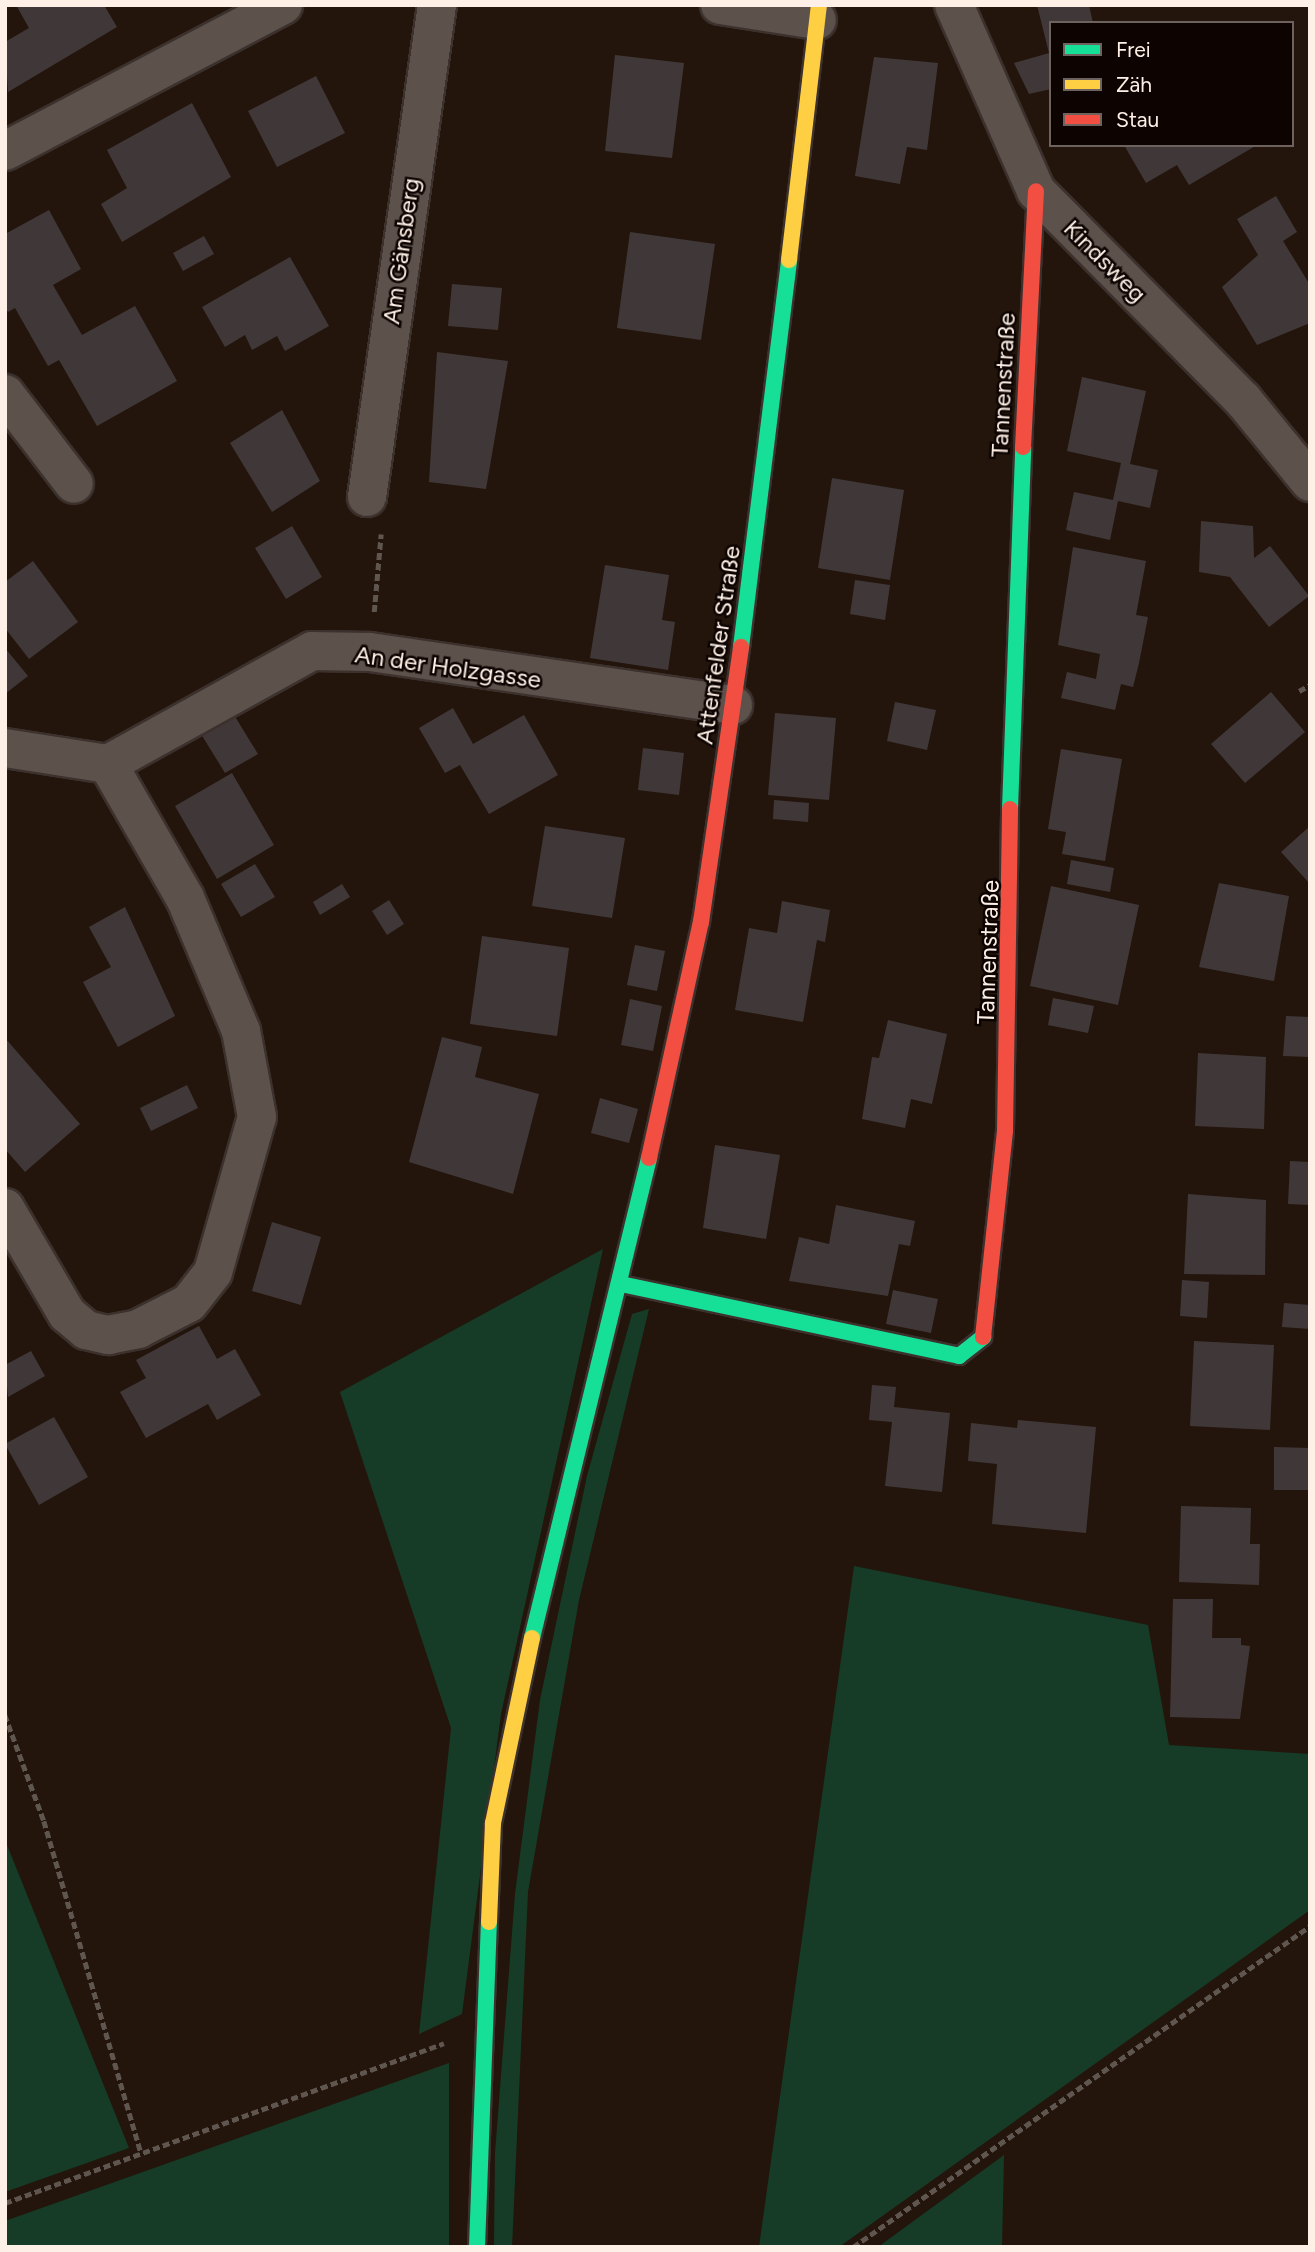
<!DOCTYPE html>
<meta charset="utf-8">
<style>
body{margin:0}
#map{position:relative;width:1315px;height:2252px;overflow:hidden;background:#23150c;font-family:Figtree,sans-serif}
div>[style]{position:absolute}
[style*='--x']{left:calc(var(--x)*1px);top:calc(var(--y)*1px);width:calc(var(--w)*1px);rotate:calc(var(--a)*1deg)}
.green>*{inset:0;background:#163c27}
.building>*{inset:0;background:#403838}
.path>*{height:4.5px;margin-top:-2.25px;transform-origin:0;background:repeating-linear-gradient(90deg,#5f564f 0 7px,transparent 0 10.5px)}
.roads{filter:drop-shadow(2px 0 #3c312d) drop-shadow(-2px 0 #3c312d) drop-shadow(0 2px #3c312d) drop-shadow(0 -2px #3c312d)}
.street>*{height:38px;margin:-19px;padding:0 19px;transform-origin:19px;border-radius:19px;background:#5c514b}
.fast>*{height:16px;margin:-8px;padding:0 8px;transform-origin:8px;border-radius:8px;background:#16e098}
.slow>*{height:16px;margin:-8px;padding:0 8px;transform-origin:8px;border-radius:8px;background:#ffcf43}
.jam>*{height:16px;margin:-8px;padding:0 8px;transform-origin:8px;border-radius:8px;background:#f24e42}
span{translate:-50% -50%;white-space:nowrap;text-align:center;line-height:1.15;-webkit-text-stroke:5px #0d0401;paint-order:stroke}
.street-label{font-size:24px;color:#fef0e7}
.frame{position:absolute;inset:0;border:7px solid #fef0e7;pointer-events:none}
.legend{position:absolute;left:1049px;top:21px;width:245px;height:126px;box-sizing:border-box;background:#0d0401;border:2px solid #6d625d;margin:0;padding:9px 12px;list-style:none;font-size:21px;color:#fef0e7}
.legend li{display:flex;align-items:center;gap:14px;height:35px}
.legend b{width:35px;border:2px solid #6d625d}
</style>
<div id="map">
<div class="green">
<div style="clip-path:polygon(603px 1249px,501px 1714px,462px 2014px,419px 2034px,451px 1728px,340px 1392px)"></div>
<div style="clip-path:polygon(649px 1309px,579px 1600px,528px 1892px,512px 2247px,494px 2247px,495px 2153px,515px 1894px,540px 1700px,587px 1476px,632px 1314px)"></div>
<div style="clip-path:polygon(854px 1566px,1148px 1625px,1169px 1745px,1310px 1754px,1310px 1910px,839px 2247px,759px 2247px)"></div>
<div style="clip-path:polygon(5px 1840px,129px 2148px,5px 2192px)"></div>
<div style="clip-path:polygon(449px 2063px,449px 2247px,5px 2247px,5px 2221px)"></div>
<div style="clip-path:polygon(1004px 2155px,1002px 2247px,878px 2247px)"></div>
</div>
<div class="building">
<div style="clip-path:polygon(16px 5px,104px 5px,117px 27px,8px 92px,5px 42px,29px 28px)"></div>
<div style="clip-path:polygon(1037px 5px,1089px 5px,1093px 23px,1051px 23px,1051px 89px,1029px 94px,1014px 63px,1049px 53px)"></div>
<div style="clip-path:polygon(615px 55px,684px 63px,672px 158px,605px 151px)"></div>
<div style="clip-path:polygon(874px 57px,938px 63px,927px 150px,907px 147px,900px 184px,855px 176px)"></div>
<div style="clip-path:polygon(316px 76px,345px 133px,277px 167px,248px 111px)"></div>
<div style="clip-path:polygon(192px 103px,231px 177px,122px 242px,101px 204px,127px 188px,107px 150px)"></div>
<div style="clip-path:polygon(1124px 145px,1257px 145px,1189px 185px,1177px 165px,1146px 183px)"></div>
<div style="clip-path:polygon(1276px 196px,1297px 232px,1283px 241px,1310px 285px,1310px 323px,1257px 345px,1222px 287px,1258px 255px,1237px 219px)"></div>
<div style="clip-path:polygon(49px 210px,81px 269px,53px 285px,82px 335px,135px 306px,177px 381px,97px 426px,59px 360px,48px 366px,15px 308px,8px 312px,5px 307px,5px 234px)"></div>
<div style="clip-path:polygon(630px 232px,715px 244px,701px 340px,617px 328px)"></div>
<div style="clip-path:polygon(204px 236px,214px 254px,183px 271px,173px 253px)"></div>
<div style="clip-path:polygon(290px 257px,329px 326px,285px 351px,277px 336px,252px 350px,245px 335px,225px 347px,202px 307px)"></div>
<div style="clip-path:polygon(452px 284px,502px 288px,498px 330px,448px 326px)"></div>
<div style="clip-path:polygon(437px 352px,508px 361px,486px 489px,429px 482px)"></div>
<div style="clip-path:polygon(1082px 377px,1146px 391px,1130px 464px,1158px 470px,1150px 508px,1118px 501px,1110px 540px,1066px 530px,1074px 492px,1113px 500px,1121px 463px,1067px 451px)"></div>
<div style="clip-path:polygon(282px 410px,320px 481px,272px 512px,230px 443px)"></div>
<div style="clip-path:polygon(832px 478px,904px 490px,890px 580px,818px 568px)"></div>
<div style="clip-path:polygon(1201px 521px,1253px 526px,1254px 558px,1270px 546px,1309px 596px,1269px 627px,1230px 577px,1199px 572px)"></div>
<div style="clip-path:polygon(292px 526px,322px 577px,286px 599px,255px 548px)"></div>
<div style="clip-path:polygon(1073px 547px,1146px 561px,1136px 615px,1148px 617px,1139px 663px,1133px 687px,1121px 684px,1115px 710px,1061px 698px,1067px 672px,1096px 679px,1100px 654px,1058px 645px)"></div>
<div style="clip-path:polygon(33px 561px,78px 622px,29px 659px,5px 628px,5px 582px)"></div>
<div style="clip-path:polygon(605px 565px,669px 575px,662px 620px,675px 622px,668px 670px,590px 658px)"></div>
<div style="clip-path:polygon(855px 580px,890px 585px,885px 620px,850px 614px)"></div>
<div style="clip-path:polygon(5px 648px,28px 676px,5px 694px)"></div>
<div style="clip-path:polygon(1271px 692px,1305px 732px,1245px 783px,1211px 744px)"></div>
<div style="clip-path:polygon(895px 702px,936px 710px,927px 750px,887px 741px)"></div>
<div style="clip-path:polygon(453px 708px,473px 744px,524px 715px,558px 775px,489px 814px,460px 765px,445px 773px,419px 728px)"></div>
<div style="clip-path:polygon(775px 713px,836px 718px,829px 800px,768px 795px)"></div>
<div style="clip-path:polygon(234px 715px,258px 754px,225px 773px,201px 734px)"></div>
<div style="clip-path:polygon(643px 748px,684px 753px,679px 795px,638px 790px)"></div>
<div style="clip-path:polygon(1061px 749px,1122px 759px,1105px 861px,1062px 854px,1066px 832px,1048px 829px)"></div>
<div style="clip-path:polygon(232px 773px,274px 845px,217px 879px,175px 806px)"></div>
<div style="clip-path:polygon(774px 800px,809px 803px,808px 822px,773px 819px)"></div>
<div style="clip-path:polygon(545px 826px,625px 838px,612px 918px,532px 906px)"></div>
<div style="clip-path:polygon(1310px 826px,1310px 884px,1281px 852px)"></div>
<div style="clip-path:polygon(1071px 860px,1114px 868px,1110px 892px,1067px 884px)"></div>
<div style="clip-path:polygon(255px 864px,275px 897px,241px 917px,221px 884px)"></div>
<div style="clip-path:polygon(1219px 883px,1289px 896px,1274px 981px,1199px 967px)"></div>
<div style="clip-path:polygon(342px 884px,350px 897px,320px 915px,313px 902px)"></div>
<div style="clip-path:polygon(1051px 886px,1139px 905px,1118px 1005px,1030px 986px)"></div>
<div style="clip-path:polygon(389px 900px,404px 924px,387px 935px,372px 911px)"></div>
<div style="clip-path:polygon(782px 901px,830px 910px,825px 942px,817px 940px,803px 1022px,735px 1010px,749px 928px,777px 933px)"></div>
<div style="clip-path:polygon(125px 907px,175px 1016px,118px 1047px,83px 982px,111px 967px,89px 927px)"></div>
<div style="clip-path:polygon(482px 936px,569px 948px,557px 1036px,470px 1024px)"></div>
<div style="clip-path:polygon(635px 945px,665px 951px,657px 991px,627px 985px)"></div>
<div style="clip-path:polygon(1053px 998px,1094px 1006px,1088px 1033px,1048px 1025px)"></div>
<div style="clip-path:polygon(630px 999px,662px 1006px,653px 1051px,621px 1045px)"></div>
<div style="clip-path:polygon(1286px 1016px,1310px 1017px,1310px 1057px,1283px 1056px)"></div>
<div style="clip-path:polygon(888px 1020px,947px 1034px,932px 1104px,911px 1099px,905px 1128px,862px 1119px,872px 1057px,879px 1058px)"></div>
<div style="clip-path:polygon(442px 1037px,482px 1047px,475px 1077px,539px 1094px,513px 1194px,409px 1162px)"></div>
<div style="clip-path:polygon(5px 1038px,80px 1124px,25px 1172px,5px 1149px)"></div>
<div style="clip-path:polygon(1198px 1053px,1266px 1057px,1264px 1129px,1195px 1126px)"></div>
<div style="clip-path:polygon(187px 1085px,198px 1108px,151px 1131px,140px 1108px)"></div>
<div style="clip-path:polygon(600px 1098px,638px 1109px,629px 1143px,591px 1133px)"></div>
<div style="clip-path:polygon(715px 1145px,780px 1155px,766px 1239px,703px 1228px)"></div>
<div style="clip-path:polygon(1290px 1161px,1310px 1162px,1310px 1205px,1288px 1204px)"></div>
<div style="clip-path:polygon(1188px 1194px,1266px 1200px,1265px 1275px,1184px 1274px)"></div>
<div style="clip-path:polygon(836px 1205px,915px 1221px,910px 1246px,899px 1244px,888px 1296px,789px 1281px,799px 1237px,829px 1244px)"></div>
<div style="clip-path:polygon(272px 1222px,321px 1237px,301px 1305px,252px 1291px)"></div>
<div style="clip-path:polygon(1182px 1280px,1209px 1282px,1207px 1318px,1180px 1316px)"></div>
<div style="clip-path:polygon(893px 1290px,938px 1299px,931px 1333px,886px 1324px)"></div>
<div style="clip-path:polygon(1284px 1303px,1310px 1305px,1310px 1329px,1282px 1327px)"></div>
<div style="clip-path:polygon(199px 1326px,217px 1359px,235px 1349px,261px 1395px,217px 1420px,208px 1404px,146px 1438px,120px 1392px,146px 1378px,136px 1360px)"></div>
<div style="clip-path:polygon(1194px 1341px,1274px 1345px,1270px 1430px,1190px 1426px)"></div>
<div style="clip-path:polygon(31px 1351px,45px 1376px,8px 1397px,5px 1365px)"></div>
<div style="clip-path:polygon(872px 1385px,896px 1387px,894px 1407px,950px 1413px,942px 1492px,885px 1486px,892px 1422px,869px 1420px)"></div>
<div style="clip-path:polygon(54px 1417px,88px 1477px,39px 1505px,5px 1444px)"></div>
<div style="clip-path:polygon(1018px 1420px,1096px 1427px,1086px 1533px,992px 1524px,997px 1464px,968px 1461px,971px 1423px,1017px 1428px)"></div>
<div style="clip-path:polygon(1274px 1447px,1310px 1448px,1310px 1490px,1274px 1490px)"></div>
<div style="clip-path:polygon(1181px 1506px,1251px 1508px,1250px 1544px,1260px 1544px,1259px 1585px,1179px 1582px)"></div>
<div style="clip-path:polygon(1173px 1599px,1213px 1599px,1212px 1638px,1241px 1638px,1241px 1645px,1250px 1646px,1240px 1719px,1170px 1717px)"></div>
</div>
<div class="path">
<div style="--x:374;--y:612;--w:78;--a:-84.9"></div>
<div style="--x:1299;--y:691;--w:13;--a:-29"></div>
<div style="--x:5;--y:1715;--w:113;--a:69.8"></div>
<div style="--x:44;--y:1821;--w:346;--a:73.7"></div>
<div style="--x:5;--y:2203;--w:467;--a:-20"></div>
<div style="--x:853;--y:2247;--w:558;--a:-35.08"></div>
</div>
<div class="roads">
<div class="street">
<div style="--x:720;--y:5;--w:98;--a:8.8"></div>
<div style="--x:954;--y:5;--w:203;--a:66.2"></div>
<div style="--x:1036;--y:191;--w:294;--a:45.3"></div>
<div style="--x:1243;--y:400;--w:106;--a:50.7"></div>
<div style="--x:5;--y:151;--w:314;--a:-27.7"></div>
<div style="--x:5;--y:394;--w:113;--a:52.5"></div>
<div style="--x:367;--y:497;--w:497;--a:-81.9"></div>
<div style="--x:5;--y:748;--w:104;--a:8.8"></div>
<div style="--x:108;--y:764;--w:233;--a:-29"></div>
<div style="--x:312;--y:651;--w:58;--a:1"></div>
<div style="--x:370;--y:652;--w:367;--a:8.3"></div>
<div style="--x:5;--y:1208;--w:123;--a:59.7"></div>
<div style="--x:67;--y:1314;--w:25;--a:40"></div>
<div style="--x:86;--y:1330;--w:23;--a:13"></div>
<div style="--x:108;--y:1335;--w:31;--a:-11"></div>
<div style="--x:138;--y:1329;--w:57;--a:-27"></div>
<div style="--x:189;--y:1303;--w:39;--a:-52"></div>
<div style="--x:213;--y:1272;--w:161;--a:-74.2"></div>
<div style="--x:257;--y:1117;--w:87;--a:-100.5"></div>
<div style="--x:241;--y:1031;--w:144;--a:-112.8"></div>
<div style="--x:185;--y:898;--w:155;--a:-119.9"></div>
</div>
<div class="fast">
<div style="--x:741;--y:647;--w:390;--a:-82.9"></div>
<div style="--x:1010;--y:809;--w:362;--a:-87.9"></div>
<div style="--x:621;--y:1284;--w:346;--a:12"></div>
<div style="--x:959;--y:1356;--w:31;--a:-38"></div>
<div style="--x:532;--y:1638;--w:494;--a:-76.3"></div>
<div style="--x:477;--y:2247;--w:325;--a:-87.9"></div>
</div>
<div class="slow">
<div style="--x:789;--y:260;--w:257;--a:-83.3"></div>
<div style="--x:489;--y:1922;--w:99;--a:-87.7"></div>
<div style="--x:493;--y:1823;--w:189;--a:-78.1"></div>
</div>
<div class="jam">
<div style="--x:1023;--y:447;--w:256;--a:-87.1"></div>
<div style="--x:649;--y:1158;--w:242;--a:-77.6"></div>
<div style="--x:701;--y:922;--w:278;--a:-81.7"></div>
<div style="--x:983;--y:1337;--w:207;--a:-83.9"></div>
<div style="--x:1005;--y:1131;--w:322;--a:-89.1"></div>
</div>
</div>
<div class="street-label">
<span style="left:401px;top:251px;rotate:-82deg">Am Gänsberg</span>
<span style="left:1105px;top:261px;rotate:45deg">Kindsweg</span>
<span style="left:1003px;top:385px;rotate:-87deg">Tannenstraße</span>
<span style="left:718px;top:645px;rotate:-82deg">Attenfelder Straße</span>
<span style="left:448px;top:667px;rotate:8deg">An der Holzgasse</span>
<span style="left:988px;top:952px;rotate:-88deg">Tannenstraße</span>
</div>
<div class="frame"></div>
<ul class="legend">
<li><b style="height:9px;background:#16e098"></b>Frei</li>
<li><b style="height:9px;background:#ffcf43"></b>Zäh</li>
<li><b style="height:9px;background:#f24e42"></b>Stau</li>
</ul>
</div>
